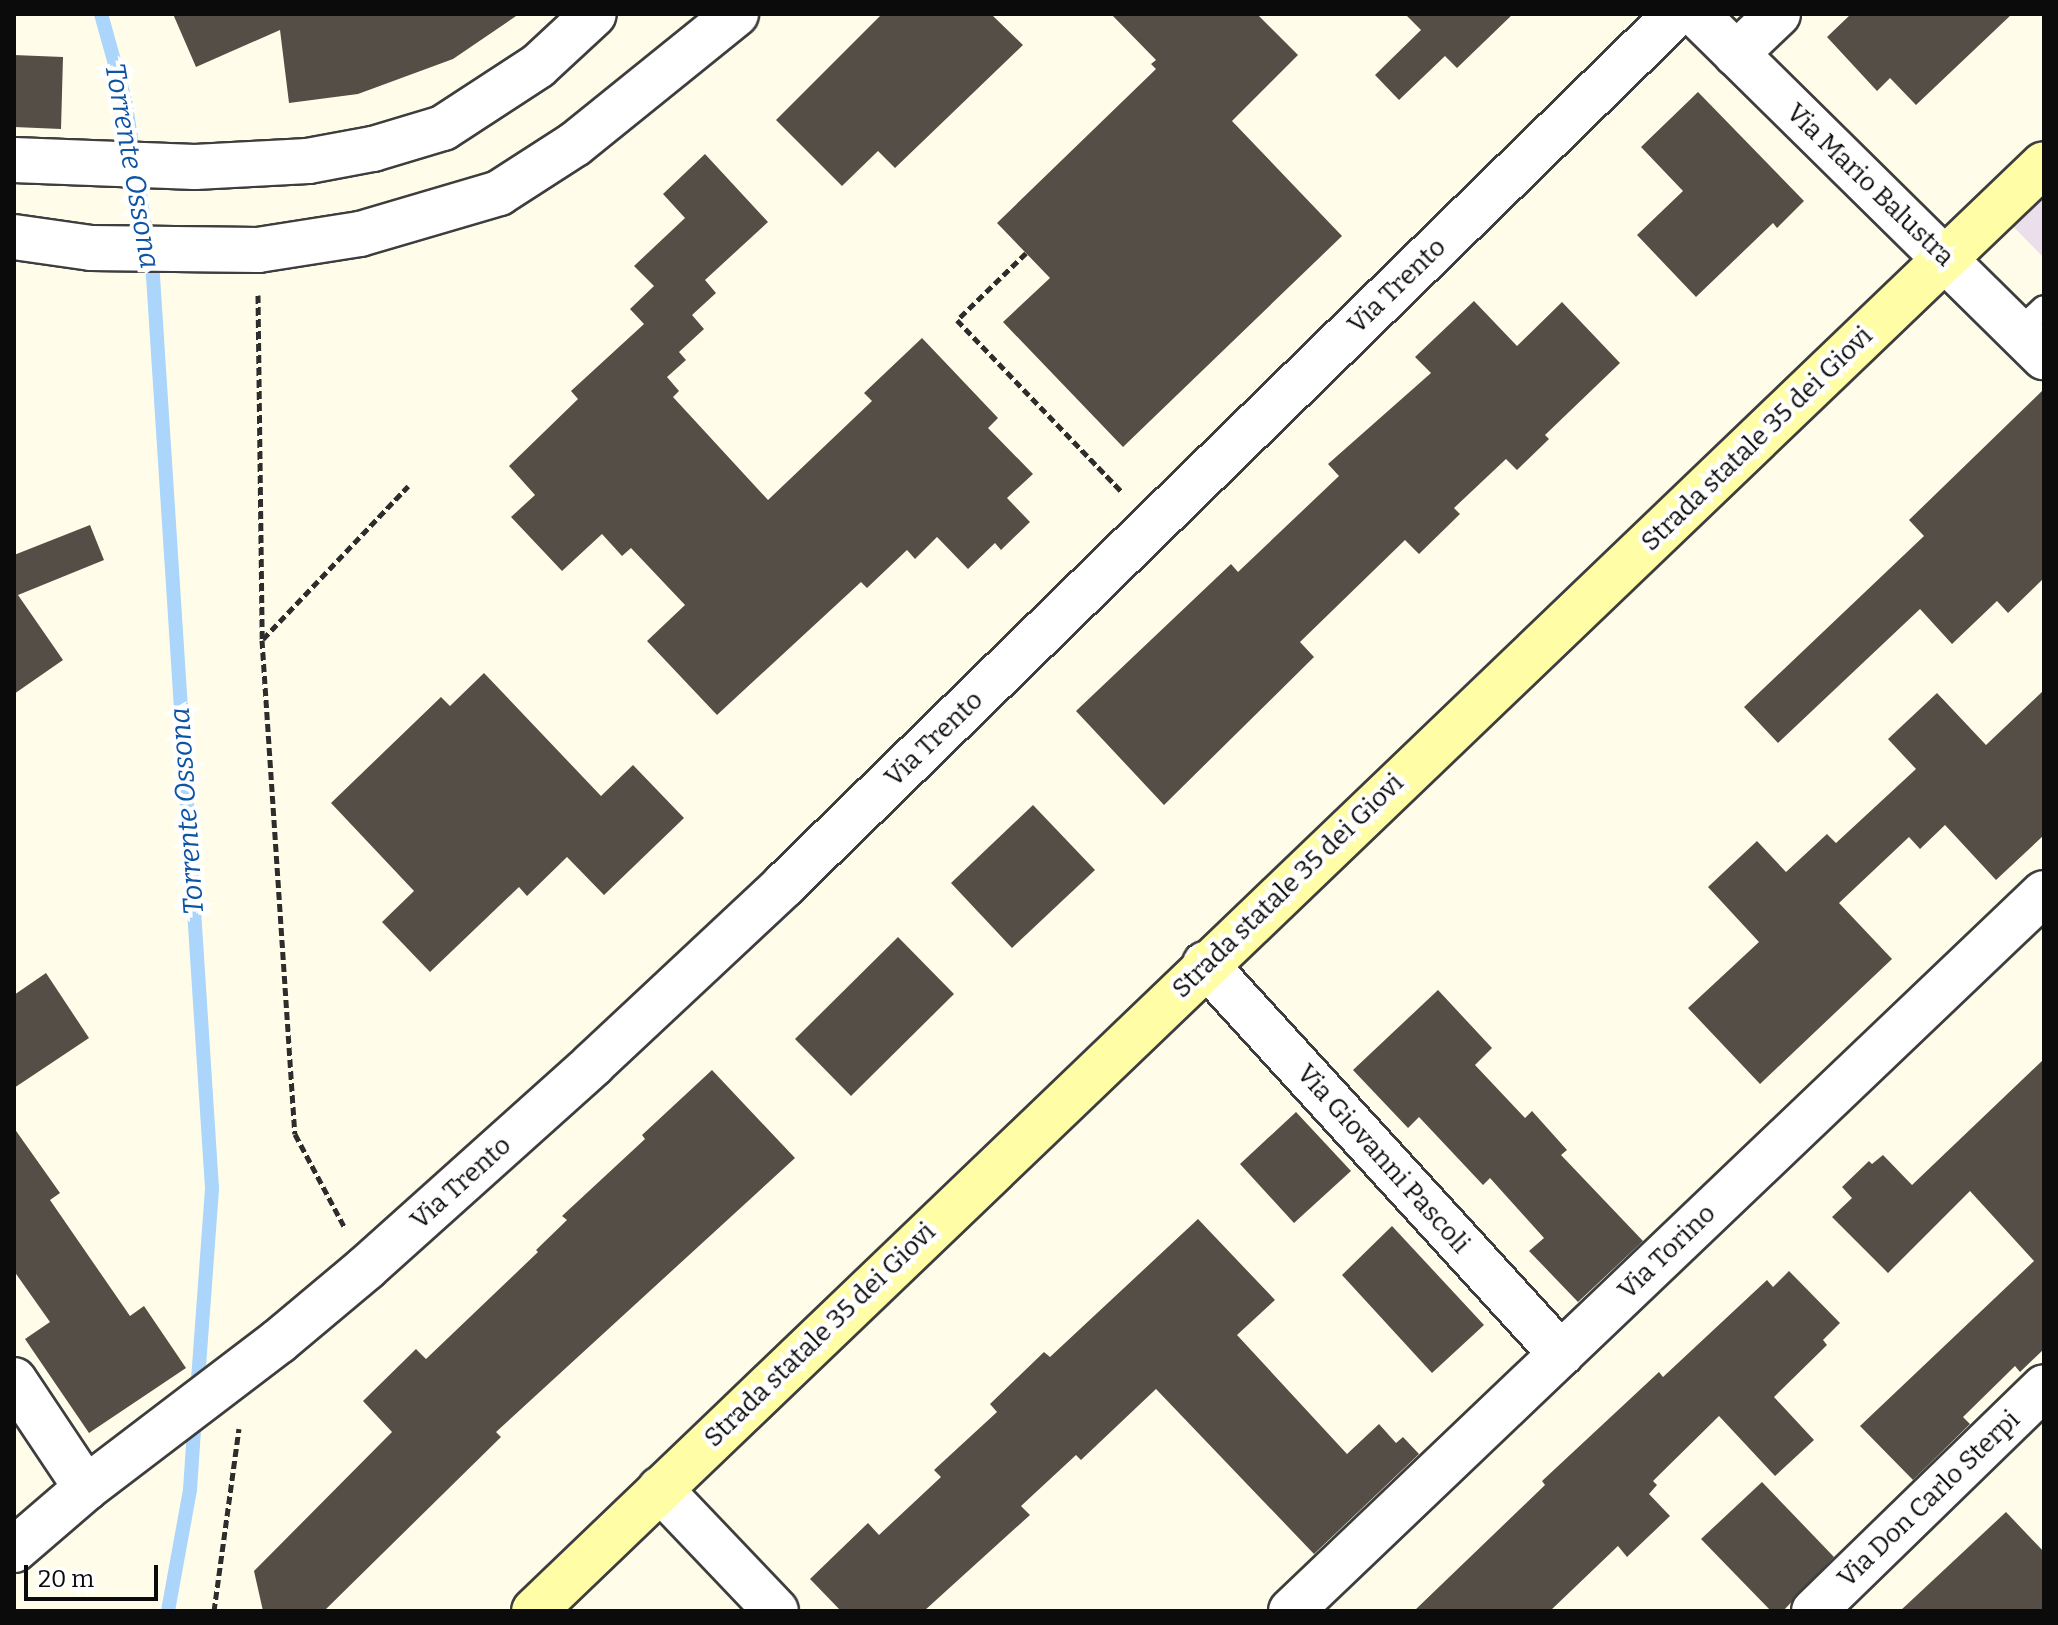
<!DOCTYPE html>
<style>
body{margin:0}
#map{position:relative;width:2058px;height:1625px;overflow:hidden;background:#fffdea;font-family:Bitter,serif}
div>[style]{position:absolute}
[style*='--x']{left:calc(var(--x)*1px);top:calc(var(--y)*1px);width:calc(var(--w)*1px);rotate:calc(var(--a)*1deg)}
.industrial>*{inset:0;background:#ebdfeb}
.stream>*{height:14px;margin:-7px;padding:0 7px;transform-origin:7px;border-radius:7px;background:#abd5fa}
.building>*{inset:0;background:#554e47}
.path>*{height:5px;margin-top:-2.5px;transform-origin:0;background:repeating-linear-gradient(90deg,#2d2d2d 0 8px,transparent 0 12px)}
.roads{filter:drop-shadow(2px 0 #3e3e3e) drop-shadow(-2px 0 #3e3e3e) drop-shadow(0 2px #3e3e3e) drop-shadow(0 -2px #3e3e3e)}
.lane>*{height:22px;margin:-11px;padding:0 11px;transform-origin:11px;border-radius:11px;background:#fff}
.street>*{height:44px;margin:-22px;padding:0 22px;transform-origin:22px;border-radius:22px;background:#fff}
.secondary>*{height:44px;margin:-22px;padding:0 22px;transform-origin:22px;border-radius:22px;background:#fffda5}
span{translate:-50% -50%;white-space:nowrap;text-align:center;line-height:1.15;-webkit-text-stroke:8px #fff;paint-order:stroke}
.street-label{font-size:26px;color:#0b0b0b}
.water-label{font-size:28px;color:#0e54a4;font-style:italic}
.frame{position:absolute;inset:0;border:16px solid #0b0b0b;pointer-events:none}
.scale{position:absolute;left:24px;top:1565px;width:134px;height:36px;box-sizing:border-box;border:4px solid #0b0b0b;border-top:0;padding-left:10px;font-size:24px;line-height:28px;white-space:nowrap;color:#0b0b0b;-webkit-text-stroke:6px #fff;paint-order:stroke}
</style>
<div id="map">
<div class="industrial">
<div style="clip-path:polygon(2044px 164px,2044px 258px,1997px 210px)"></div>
</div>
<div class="stream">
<div style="--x:101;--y:14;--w:89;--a:74.4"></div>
<div style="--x:125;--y:100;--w:178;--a:81"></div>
<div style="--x:153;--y:276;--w:915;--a:86.3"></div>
<div style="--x:212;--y:1189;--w:206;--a:94.2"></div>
<div style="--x:168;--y:1611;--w:123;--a:-79.7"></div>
<div style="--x:190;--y:1490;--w:76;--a:-86.2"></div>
</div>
<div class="building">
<div style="clip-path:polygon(173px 14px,519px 14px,453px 59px,358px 94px,289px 103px,280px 30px,196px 67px)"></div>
<div style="clip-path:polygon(882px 14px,991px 14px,1023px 45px,895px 168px,878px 151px,842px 186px,776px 120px)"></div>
<div style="clip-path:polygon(1111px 14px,1257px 14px,1298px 55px,1232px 121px,1342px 236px,1123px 447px,1003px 322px,1050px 278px,997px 223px,1156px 69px,1151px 64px,1156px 60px)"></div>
<div style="clip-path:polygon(1405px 14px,1513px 14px,1457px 68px,1445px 56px,1399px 100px,1375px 75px,1421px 30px)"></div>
<div style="clip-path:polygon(1851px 14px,2012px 14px,1916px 105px,1890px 78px,1877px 91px,1827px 37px)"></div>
<div style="clip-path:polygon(14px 55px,63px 57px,61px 129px,14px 127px)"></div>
<div style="clip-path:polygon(1698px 92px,1804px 201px,1777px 228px,1773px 223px,1696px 297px,1637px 235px,1683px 191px,1641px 147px)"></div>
<div style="clip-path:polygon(705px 154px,768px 222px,705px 280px,716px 293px,692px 315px,704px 329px,679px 352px,686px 360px,667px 377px,679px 391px,673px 397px,768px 500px,872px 401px,864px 393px,922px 338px,998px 418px,988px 428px,1033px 474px,1007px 498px,1030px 522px,1001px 550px,995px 543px,968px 569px,937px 537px,915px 559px,907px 550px,867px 588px,861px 582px,717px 715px,647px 641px,685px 605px,631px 548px,622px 556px,602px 534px,562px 571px,511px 517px,535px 495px,509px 466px,578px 399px,571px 391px,644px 324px,630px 309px,654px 286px,634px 266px,685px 218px,663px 194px)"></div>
<div style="clip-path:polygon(1474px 301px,1517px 346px,1562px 302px,1620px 363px,1545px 435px,1549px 439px,1517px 470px,1506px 459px,1454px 508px,1460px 514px,1419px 554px,1405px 540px,1300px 642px,1314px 657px,1164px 805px,1076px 711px,1231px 564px,1238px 572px,1339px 476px,1328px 464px,1431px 373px,1415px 357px)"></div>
<div style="clip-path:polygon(2044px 389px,2044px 578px,2008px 613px,1997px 601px,1952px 644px,1920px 609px,1778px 743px,1744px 707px,1924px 536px,1909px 520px)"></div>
<div style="clip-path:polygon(90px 525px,104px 560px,18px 595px,63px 660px,14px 694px,14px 555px)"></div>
<div style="clip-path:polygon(484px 673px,601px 796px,633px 765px,684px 818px,604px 895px,567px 857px,527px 896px,519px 887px,430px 972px,382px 922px,414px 891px,331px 803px,441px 697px,450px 706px)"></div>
<div style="clip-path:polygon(2044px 690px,2044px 835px,1996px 880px,1945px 825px,1920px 849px,1909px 837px,1839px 903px,1892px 959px,1760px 1084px,1688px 1008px,1759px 942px,1708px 887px,1757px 841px,1786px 872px,1827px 834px,1836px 843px,1916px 769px,1888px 739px,1937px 693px,1986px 745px)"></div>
<div style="clip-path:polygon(1033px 805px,1095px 870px,1012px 948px,951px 883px)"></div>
<div style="clip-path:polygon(898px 937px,954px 994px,851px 1096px,795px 1039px)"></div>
<div style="clip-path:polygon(46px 973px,89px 1038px,14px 1088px,14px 995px)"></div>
<div style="clip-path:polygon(1438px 990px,1492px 1048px,1475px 1065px,1525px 1118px,1532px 1111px,1567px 1150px,1561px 1155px,1643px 1241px,1578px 1302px,1529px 1251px,1544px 1238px,1490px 1178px,1483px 1185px,1419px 1117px,1408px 1128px,1353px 1070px)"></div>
<div style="clip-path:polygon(2044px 1059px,2044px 1349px,2020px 1372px,2015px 1366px,1963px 1417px,1970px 1424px,1913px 1480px,1860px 1426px,2034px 1261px,1970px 1191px,1888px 1273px,1832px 1217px,1852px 1198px,1842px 1187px,1869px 1161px,1872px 1164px,1883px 1155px,1912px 1185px)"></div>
<div style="clip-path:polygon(712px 1070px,795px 1158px,496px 1432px,501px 1437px,324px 1611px,263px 1611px,254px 1571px,392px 1432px,363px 1401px,416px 1349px,426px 1359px,538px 1252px,536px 1250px,567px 1220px,562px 1216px,645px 1139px,642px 1135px)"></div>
<div style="clip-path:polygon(1296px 1112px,1351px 1171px,1294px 1223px,1240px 1164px)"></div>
<div style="clip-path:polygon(14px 1128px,60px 1193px,50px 1200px,130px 1316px,144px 1306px,186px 1368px,89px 1433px,25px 1339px,50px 1322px,14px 1271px)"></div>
<div style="clip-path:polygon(1198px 1219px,1275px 1300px,1237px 1335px,1347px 1454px,1379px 1424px,1396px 1443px,1403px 1437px,1419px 1454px,1314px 1554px,1156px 1389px,1081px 1460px,1076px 1455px,1021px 1506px,1030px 1515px,924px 1611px,841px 1611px,810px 1579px,868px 1523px,879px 1535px,941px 1477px,934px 1470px,997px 1412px,990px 1404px,1044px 1352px,1050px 1357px)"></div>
<div style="clip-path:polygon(1392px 1226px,1484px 1325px,1432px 1373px,1342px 1275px)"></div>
<div style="clip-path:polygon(1789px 1271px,1840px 1323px,1823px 1340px,1827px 1345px,1774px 1397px,1814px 1440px,1775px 1476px,1719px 1416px,1653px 1481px,1657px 1485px,1649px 1494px,1670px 1516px,1627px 1557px,1618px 1546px,1550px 1611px,1414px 1611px,1545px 1485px,1542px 1481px,1659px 1372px,1663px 1377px,1767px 1280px,1773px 1287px)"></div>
<div style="clip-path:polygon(1762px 1482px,1834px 1557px,1783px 1611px,1771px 1611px,1701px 1539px)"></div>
<div style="clip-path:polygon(2006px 1512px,2044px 1552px,2044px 1611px,1900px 1611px)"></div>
</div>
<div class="path">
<div style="--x:1026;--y:253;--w:96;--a:135.8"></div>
<div style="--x:957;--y:320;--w:238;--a:46.2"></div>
<div style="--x:258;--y:295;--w:345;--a:89.3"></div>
<div style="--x:262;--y:640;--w:495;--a:86.2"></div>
<div style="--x:295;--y:1134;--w:106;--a:62"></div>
<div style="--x:263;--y:639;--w:211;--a:-46.5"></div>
<div style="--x:214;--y:1611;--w:184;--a:-82.2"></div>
</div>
<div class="roads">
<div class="lane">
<div style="--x:2018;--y:331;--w:35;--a:-43"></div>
</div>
<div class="street">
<div style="--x:1696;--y:14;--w:489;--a:44.6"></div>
<div style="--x:1736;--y:54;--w:58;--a:-43.6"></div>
<div style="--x:14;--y:160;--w:181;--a:2.2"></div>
<div style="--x:195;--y:167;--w:113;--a:-3"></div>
<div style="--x:308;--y:161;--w:66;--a:-10.5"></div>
<div style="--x:373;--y:149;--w:73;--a:-16.7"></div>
<div style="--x:443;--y:128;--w:113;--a:-33.1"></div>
<div style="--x:538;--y:66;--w:76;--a:-42.9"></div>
<div style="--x:14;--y:237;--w:78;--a:8.1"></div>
<div style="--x:91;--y:248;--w:167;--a:0.7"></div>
<div style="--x:258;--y:250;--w:103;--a:-8.9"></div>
<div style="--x:360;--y:234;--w:145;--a:-16.4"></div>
<div style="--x:499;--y:193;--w:90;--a:-32.8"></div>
<div style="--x:575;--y:144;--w:207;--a:-38.9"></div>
<div style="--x:1205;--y:964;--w:528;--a:47.61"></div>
<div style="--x:14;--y:1380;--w:130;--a:56.3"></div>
<div style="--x:660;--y:1489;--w:168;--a:46.4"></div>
<div style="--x:14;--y:1550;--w:95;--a:-40.7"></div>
<div style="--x:86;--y:1488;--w:243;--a:-37.3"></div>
<div style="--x:279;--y:1341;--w:114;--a:-40"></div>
<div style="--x:366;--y:1268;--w:305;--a:-41.9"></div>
<div style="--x:593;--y:1064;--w:262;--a:-43.1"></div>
<div style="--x:784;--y:885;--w:1247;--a:-44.32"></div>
<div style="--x:1291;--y:1611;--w:1040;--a:-43.64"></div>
<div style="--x:1814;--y:1611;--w:321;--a:-44.2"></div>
</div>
<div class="secondary">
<div style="--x:534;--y:1611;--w:2091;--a:-43.78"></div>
</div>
</div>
<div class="street-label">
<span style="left:1870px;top:185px;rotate:44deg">Via Mario Balustra</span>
<span style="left:1397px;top:286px;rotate:-44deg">Via Trento</span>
<span style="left:1757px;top:439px;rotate:-44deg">Strada statale 35 dei Giovi</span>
<span style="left:934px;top:739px;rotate:-44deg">Via Trento</span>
<span style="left:1288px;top:886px;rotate:-44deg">Strada statale 35 dei Giovi</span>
<span style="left:1383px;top:1159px;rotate:48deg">Via Giovanni Pascoli</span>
<span style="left:461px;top:1183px;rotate:-42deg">Via Trento</span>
<span style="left:1667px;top:1252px;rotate:-44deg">Via Torino</span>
<span style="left:820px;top:1335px;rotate:-44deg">Strada statale 35 dei Giovi</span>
<span style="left:1929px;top:1499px;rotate:-44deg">Via Don Carlo Sterpi</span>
</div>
<div class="water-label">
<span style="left:132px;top:166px;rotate:80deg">Torrente Ossona</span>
<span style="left:187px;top:811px;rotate:-94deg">Torrente Ossona</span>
</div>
<div class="frame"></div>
<div class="scale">20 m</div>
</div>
